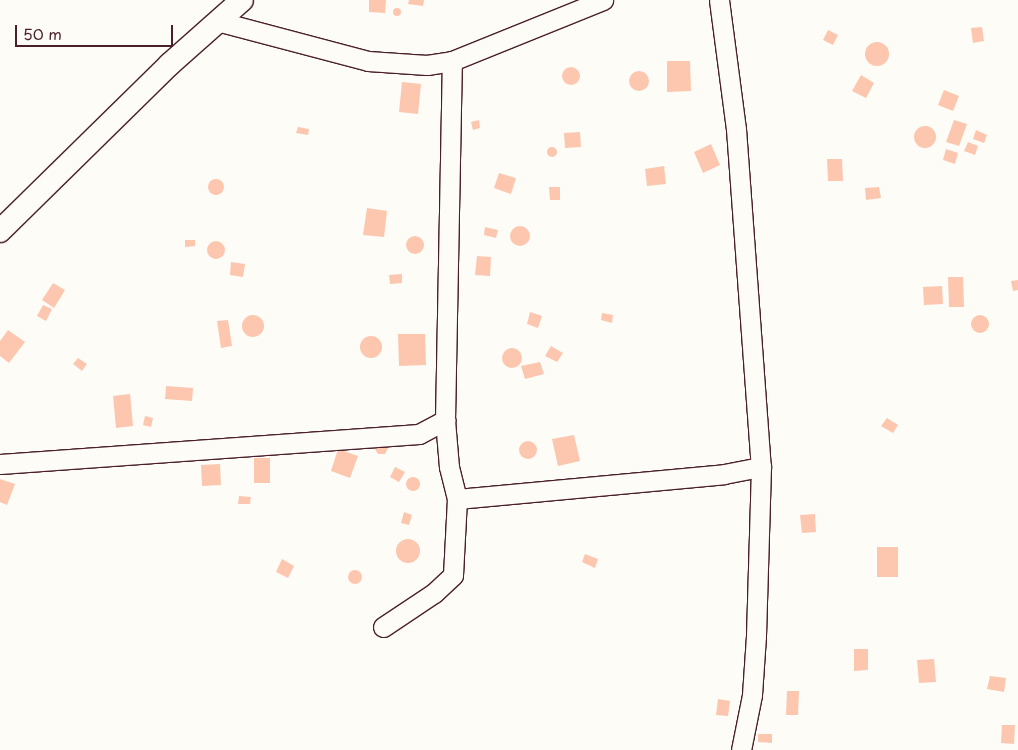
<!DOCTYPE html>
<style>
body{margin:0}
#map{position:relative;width:1018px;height:750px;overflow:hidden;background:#fdfcf7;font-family:"Playpen Sans",sans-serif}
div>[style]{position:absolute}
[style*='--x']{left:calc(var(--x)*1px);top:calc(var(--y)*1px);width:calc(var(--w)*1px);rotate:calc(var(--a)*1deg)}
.building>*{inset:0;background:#fdc7af}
.round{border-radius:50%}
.roads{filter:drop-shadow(1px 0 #4a1f2b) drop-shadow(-1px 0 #4a1f2b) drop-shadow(0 1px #4a1f2b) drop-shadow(0 -1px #4a1f2b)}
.minor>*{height:19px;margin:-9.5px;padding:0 9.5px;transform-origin:9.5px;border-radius:9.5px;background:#fdfcf7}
.tertiary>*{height:22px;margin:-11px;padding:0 11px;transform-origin:11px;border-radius:11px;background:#fdfcf7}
span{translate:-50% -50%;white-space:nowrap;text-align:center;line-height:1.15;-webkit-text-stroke:5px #fdfcf7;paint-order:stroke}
.scale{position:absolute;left:15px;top:25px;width:158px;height:22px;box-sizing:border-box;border:2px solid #4a1f2b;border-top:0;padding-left:6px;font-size:15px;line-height:18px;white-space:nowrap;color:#4a1f2b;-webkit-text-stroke:4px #fdfcf7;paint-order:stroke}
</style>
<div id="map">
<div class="building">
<div style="clip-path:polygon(369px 0,386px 0,385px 13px,369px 12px)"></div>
<div style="clip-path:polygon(409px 0,424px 0,423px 6px,408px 4px)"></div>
<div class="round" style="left:393px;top:8px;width:8px;height:8px"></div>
<div style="clip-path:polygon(982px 27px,984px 41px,973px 43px,971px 28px)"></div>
<div style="clip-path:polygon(828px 30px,838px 35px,833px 45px,823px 40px)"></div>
<div class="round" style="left:865px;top:42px;width:24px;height:24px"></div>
<div style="clip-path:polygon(667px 61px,690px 61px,691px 91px,667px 92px)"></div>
<div class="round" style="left:562px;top:67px;width:18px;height:18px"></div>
<div class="round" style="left:629px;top:71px;width:20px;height:20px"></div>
<div style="clip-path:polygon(861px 75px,874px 83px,866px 98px,852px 91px)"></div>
<div style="clip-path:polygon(402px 82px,421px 84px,418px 114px,399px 112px)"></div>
<div style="clip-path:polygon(944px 90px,959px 96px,953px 111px,938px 105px)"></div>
<div style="clip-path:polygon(479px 120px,480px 128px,473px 130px,471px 122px)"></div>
<div style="clip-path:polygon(954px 120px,967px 124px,959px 146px,946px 142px)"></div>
<div class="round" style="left:914px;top:126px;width:22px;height:22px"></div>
<div style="clip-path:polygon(298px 127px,309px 129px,308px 135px,296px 133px)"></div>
<div style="clip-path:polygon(976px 130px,987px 135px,984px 143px,973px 139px)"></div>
<div style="clip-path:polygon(580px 132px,581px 147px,565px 148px,564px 133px)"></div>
<div style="clip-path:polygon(968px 142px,978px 146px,975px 155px,964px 151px)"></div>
<div style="clip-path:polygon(711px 144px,720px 165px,703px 173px,694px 152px)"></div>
<div class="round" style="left:547px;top:147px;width:10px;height:10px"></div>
<div style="clip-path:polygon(946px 149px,958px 153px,955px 164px,943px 160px)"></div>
<div style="clip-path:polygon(827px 159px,842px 159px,843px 181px,828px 181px)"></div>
<div style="clip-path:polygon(664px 166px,666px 184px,647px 186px,645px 169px)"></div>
<div style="clip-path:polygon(499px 173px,516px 178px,511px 194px,494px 188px)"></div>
<div class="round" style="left:208px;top:179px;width:16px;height:16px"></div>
<div style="clip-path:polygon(549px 187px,560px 187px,560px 200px,550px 200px)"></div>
<div style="clip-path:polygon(879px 187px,881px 198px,866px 200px,865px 188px)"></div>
<div style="clip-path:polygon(367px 208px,387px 211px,384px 237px,363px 235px)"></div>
<div class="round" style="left:510px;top:226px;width:20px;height:20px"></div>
<div style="clip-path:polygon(485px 227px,498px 230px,496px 238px,484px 235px)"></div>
<div class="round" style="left:406px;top:236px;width:18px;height:18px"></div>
<div style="clip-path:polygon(185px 240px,195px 240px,195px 246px,185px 247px)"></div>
<div class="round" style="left:207px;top:241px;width:18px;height:18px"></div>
<div style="clip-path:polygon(477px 256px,491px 257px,490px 276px,475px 275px)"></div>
<div style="clip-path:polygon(231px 262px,245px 264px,243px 277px,230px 275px)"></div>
<div style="clip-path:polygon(402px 274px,402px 283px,390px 284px,389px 275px)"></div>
<div style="clip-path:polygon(948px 277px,963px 277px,964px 307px,949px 307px)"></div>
<div style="clip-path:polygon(1018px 280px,1018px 290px,1013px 291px,1011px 281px)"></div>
<div style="clip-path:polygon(53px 283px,65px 290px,54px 308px,42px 300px)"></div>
<div style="clip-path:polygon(942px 286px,943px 304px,924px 305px,923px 287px)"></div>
<div style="clip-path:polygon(43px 305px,52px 309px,46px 321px,37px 316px)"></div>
<div style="clip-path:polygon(530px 312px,542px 316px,538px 328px,527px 324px)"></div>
<div style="clip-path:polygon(602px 313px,613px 315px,612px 323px,601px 320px)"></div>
<div class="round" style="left:971px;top:315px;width:18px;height:18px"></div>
<div class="round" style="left:242px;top:315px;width:22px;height:22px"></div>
<div style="clip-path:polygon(228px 320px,232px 346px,221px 348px,217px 321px)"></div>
<div style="clip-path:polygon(8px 330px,25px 342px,9px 363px,0 356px,0 341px)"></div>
<div style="clip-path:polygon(398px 334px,425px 334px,426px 365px,399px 366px)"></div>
<div class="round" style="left:360px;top:336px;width:22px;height:22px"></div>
<div style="clip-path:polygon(551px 346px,563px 353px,557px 362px,545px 356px)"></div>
<div class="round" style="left:502px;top:348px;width:20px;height:20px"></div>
<div style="clip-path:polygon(78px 358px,87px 364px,82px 371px,73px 364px)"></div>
<div style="clip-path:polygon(540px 362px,544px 374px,525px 379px,521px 366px)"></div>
<div style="clip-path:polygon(166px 386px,193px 388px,192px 401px,165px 399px)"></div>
<div style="clip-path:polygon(130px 394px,133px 426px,116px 428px,113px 396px)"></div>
<div style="clip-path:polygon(145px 416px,153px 418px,151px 427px,143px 425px)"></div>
<div style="clip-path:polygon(887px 418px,898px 425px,893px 433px,881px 426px)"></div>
<div style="clip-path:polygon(574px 435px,580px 461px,558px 466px,552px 439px)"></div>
<div class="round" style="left:519px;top:441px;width:18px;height:18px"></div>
<div style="clip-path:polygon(390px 444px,385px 454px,378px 454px,375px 449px,374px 445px)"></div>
<div style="clip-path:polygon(338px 449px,358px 456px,350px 478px,331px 471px)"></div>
<div style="clip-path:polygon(254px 458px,270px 458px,270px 483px,254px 483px)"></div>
<div style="clip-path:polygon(220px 464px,221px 485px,202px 486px,201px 465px)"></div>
<div style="clip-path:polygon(395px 467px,405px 472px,399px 482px,390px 477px)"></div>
<div class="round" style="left:406px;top:477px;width:14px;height:14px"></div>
<div style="clip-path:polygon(0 479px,15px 484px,7px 505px,0 502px)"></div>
<div style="clip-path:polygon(239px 496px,251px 497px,250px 504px,238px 504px)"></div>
<div style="clip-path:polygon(404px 512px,412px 515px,409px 525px,401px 523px)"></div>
<div style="clip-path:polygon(815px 514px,816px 532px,802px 533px,800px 515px)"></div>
<div class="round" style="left:396px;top:539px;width:24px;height:24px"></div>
<div style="clip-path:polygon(877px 547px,898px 547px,898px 577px,877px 577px)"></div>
<div style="clip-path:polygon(585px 554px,598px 559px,595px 568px,582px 562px)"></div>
<div style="clip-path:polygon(282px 559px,294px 566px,288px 578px,276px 572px)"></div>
<div class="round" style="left:348px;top:570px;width:14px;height:14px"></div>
<div style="clip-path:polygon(854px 649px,868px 649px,868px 670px,854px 671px)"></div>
<div style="clip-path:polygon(934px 659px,936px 682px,919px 683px,917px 660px)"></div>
<div style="clip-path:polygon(990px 676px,1006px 678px,1004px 692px,987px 689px)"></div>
<div style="clip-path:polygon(787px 691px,799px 691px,798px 715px,786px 715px)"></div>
<div style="clip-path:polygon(718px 699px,730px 701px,728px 716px,716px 715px)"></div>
<div style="clip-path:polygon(1002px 725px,1015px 725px,1014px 744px,1001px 743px)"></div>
<div style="clip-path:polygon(758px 734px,772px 734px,772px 743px,758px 742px)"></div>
</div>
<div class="roads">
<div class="minor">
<div style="--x:719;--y:0;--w:130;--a:82.5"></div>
<div style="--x:736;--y:129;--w:339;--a:85.8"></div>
<div style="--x:761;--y:467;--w:169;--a:91.7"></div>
<div style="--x:756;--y:636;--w:59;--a:93.9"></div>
<div style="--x:752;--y:695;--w:56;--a:101.3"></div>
<div style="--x:217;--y:21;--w:156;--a:14.8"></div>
<div style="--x:368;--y:61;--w:59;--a:3.9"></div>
<div style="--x:427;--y:65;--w:25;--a:-9"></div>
<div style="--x:452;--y:61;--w:163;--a:-22"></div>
<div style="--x:0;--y:464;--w:420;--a:-4.1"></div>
<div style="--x:419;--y:434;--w:30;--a:-28"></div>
<div style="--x:457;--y:499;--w:268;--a:-5.3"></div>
<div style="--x:724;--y:474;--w:38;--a:-11"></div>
<div style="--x:383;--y:627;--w:61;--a:-33.7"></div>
<div style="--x:434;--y:593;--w:26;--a:-43"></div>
<div style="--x:453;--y:575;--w:76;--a:-87"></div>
<div style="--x:457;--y:499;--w:33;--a:-104"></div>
<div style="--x:449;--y:467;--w:47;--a:-94.9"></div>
<div style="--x:445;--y:420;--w:359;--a:-88.9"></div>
</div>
<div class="tertiary">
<div style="--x:0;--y:231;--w:238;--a:-44.5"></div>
<div style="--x:170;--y:64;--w:96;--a:-41.6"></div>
</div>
</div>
<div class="scale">50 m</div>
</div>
